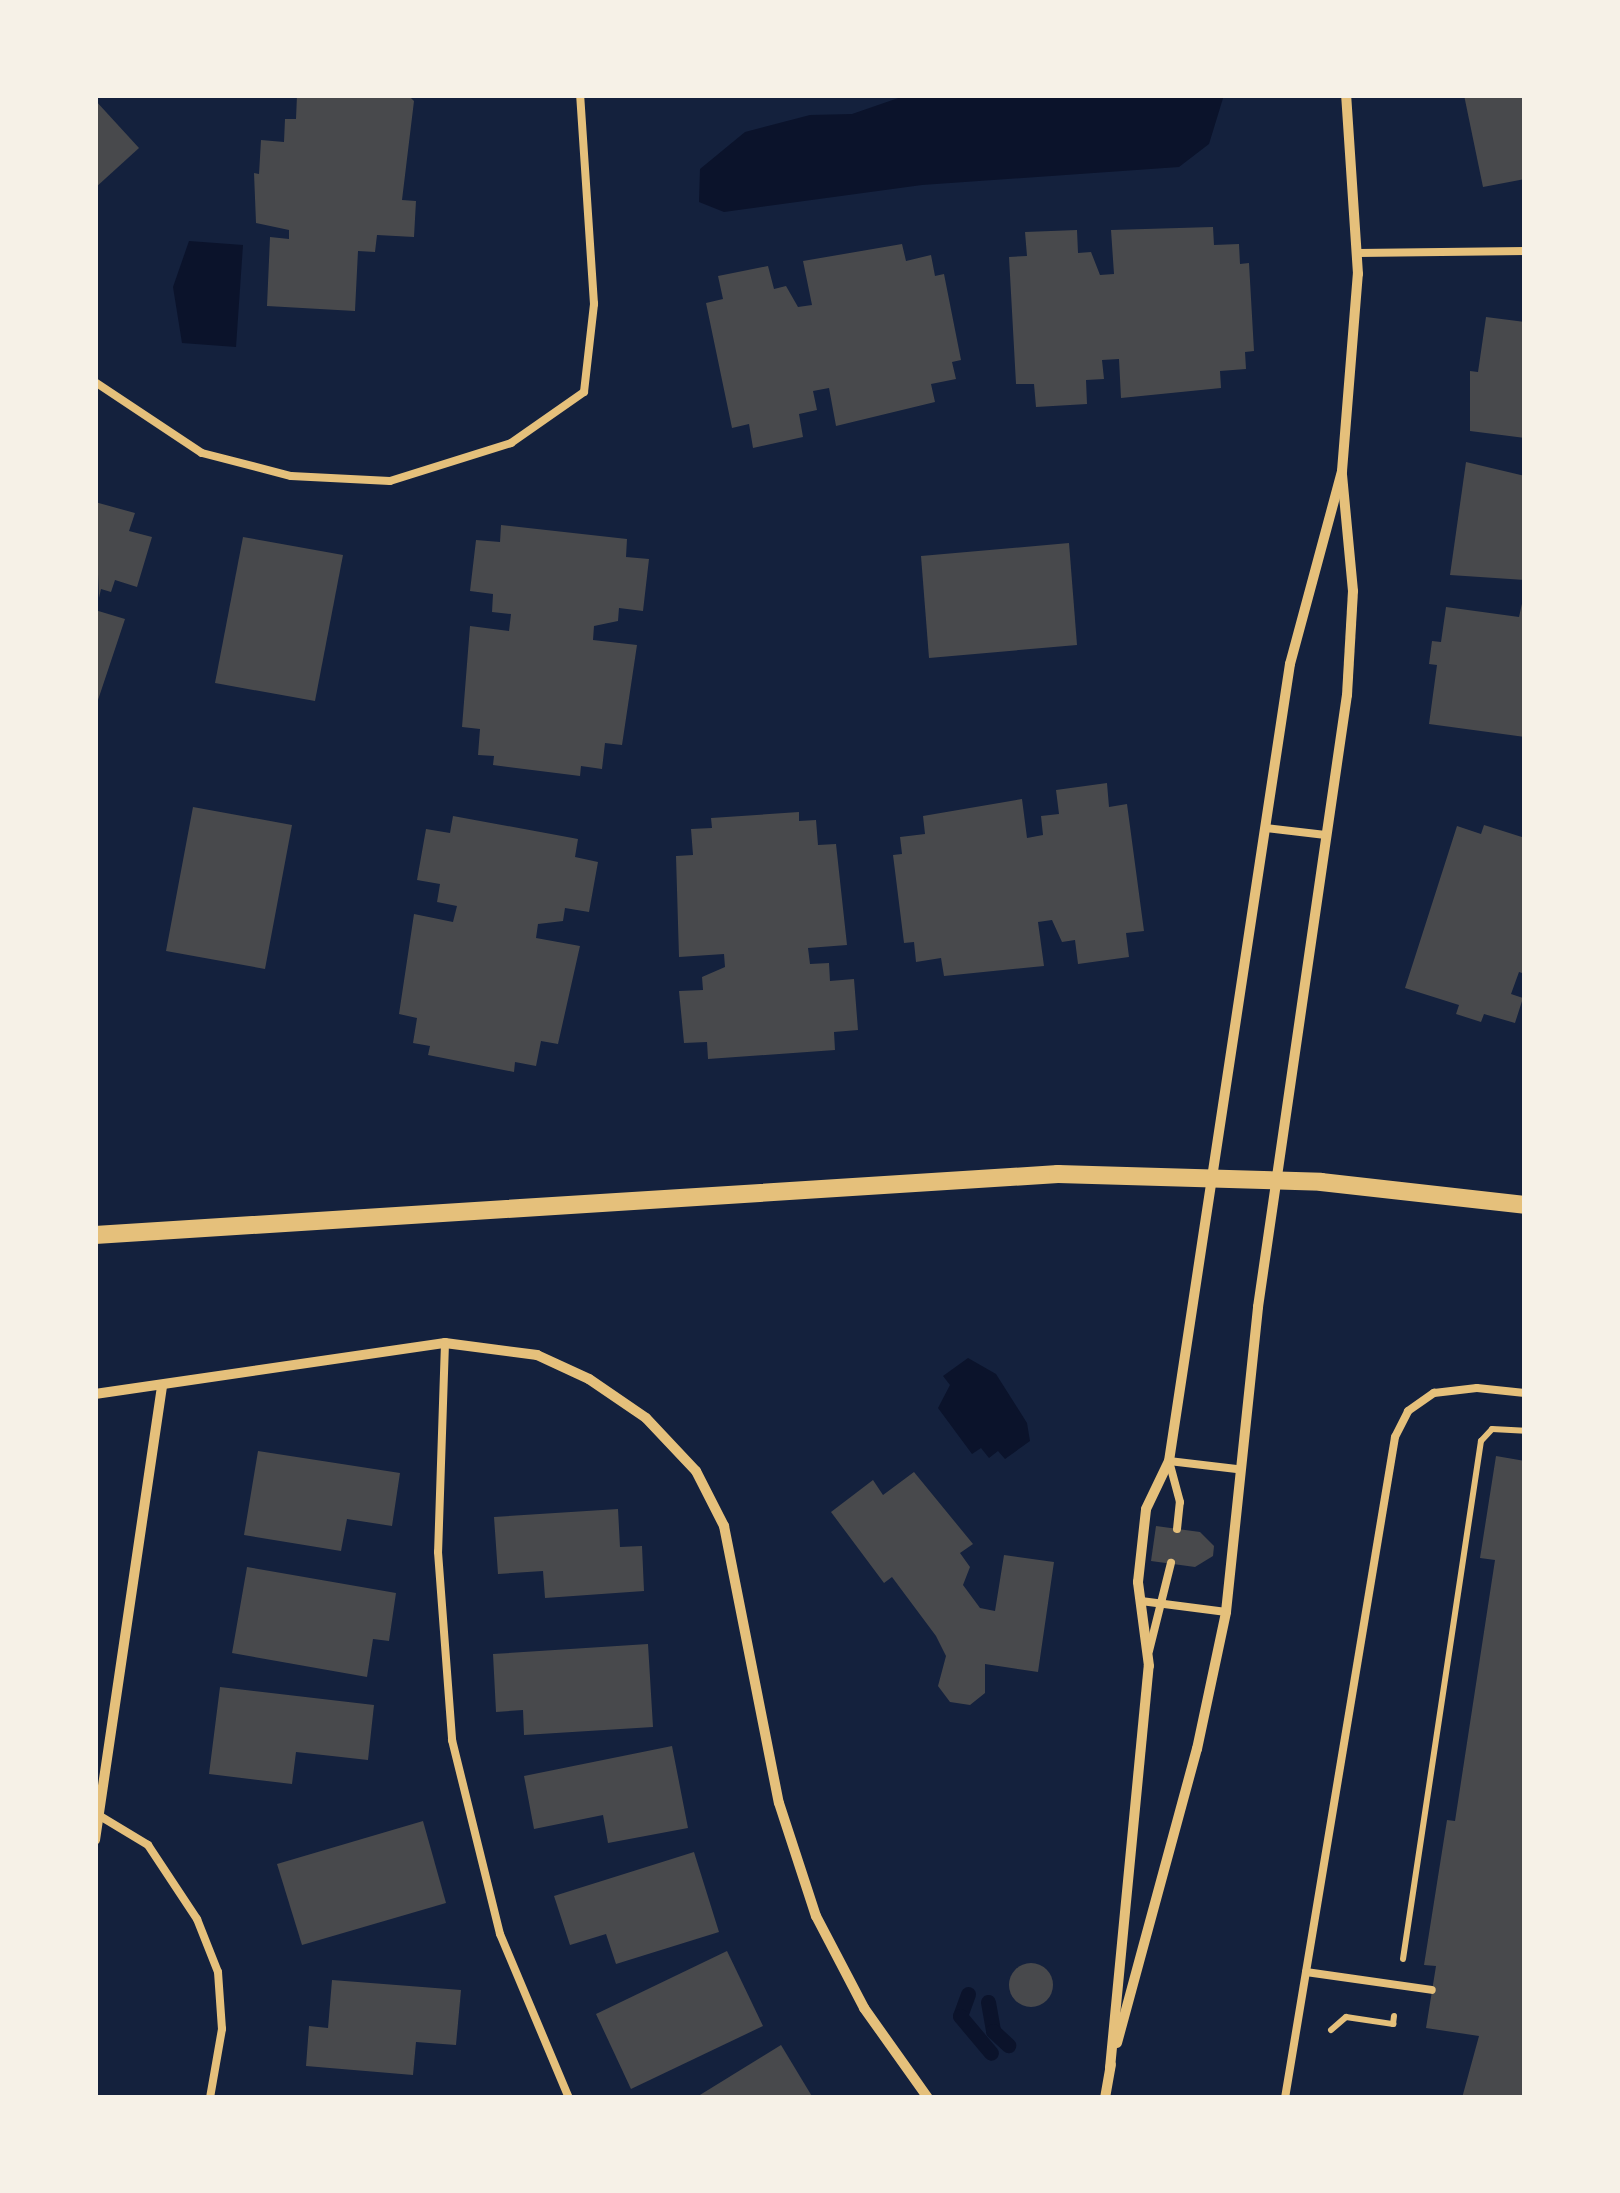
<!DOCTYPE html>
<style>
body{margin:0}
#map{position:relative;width:1620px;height:2193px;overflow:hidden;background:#14213d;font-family:Overpass,sans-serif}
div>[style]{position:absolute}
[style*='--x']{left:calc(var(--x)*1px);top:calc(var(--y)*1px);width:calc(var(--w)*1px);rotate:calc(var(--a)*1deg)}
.water>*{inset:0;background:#0b132b}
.stream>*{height:15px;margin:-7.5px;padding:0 7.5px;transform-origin:7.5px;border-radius:7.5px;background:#0b132b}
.building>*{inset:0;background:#48494c}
.round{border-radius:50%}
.path>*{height:6px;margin:-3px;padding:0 3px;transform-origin:3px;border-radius:3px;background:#e5c07b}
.service>*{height:8px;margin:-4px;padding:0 4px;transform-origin:4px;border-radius:4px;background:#e5c07b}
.minor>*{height:10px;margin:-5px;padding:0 5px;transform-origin:5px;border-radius:5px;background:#e5c07b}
.tertiary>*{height:18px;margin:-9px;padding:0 9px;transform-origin:9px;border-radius:9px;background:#e5c07b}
span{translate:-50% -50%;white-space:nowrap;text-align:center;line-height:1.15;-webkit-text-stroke:10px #f6f1e7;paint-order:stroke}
.frame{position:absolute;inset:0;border:98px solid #f6f1e7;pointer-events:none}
</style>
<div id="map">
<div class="water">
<div style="clip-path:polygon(907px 95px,1224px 95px,1209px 144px,1179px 167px,922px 185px,724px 212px,699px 202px,700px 169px,745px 132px,810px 115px,852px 114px)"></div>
<div style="clip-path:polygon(189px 241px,243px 245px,236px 347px,182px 343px,173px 287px)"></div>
<div style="clip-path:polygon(968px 1358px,996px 1374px,1027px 1423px,1030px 1441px,1005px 1459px,998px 1451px,989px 1458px,981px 1448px,972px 1454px,938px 1408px,950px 1385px,943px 1376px)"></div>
</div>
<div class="stream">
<div style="--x:968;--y:1994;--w:23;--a:110"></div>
<div style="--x:960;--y:2016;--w:48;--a:50"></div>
<div style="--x:988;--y:2002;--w:29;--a:80"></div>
<div style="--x:993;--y:2031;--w:21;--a:43"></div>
</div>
<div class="building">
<div style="clip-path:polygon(297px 95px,408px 95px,414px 101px,402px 200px,416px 201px,414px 237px,377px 235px,375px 252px,358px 251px,355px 311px,267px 306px,270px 237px,289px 239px,289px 230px,256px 223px,254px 173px,259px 174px,261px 140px,284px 142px,285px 119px,296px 119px)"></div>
<div style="clip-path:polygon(1464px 95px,1525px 95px,1525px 179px,1483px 187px)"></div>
<div style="clip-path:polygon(95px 100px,139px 148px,95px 188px)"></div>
<div style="clip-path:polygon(1213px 227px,1214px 245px,1239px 244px,1240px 264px,1249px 263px,1254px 351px,1245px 352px,1246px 369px,1220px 371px,1221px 388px,1121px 398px,1119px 359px,1102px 360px,1104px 379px,1086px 380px,1087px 404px,1036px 407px,1034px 384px,1016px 384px,1009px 257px,1027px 256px,1025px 232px,1077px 230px,1078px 253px,1091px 252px,1100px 275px,1114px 274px,1111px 230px)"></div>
<div style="clip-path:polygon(902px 244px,906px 261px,931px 255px,935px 276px,944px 274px,961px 360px,952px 362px,956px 379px,931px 384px,935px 402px,836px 426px,829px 388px,813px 391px,817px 410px,799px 414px,803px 437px,753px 448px,749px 424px,732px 428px,706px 303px,723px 299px,718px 276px,768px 266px,774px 289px,786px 286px,798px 307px,812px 305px,803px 261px)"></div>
<div style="clip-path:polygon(1486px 317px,1525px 322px,1525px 438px,1470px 431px,1470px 371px,1478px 372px)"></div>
<div style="clip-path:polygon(1466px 462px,1525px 476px,1525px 580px,1450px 575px)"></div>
<div style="clip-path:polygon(95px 502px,135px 513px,129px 531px,152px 537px,137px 587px,115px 580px,111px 592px,101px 589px,99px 598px)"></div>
<div style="clip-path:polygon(501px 525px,627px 539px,626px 557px,649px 559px,643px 611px,619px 608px,618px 621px,594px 626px,593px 640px,637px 645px,622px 745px,605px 743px,602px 769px,581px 766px,580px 776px,493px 765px,494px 756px,478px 755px,480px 729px,462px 727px,470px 626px,509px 631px,511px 614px,492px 612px,493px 594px,470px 591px,476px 540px,500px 542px)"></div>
<div style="clip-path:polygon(243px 537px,343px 555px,315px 701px,215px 683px)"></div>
<div style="clip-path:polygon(1069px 543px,1077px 645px,929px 658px,921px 556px)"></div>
<div style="clip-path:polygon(1525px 590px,1525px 737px,1429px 724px,1437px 665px,1429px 664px,1432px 641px,1441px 642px,1446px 607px,1519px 617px)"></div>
<div style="clip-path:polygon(95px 610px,125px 619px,96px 706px,95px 706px)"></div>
<div style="clip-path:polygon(1107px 783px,1109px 807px,1127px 804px,1144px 931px,1126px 933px,1129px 957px,1078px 964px,1075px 940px,1062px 942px,1052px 920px,1038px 922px,1044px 966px,944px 976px,941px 958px,916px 962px,914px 942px,904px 943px,893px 855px,902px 854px,900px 837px,925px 834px,923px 816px,1022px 799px,1027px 838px,1043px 835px,1041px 816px,1059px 814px,1056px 790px)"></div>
<div style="clip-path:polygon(193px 807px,292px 825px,265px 969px,166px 951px)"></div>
<div style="clip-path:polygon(799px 812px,799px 821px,816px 820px,818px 845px,836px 844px,847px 945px,808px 948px,810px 964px,829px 963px,830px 981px,854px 979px,858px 1030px,834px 1032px,835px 1050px,708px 1059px,707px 1042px,684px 1043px,679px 991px,703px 990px,702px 977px,725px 967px,724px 954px,679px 957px,676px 856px,693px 855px,691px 829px,712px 828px,711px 818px)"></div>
<div style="clip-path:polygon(453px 816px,578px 839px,575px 857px,598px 862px,589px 912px,565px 908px,563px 921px,538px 924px,536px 938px,580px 946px,558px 1044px,541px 1041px,536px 1066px,515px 1062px,514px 1072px,428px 1055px,430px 1046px,413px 1043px,417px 1018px,399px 1014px,414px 914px,453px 922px,457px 906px,437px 902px,440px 884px,417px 880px,426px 829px,450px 833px)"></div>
<div style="clip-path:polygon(1484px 825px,1525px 838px,1525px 974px,1519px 972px,1511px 994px,1523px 998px,1515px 1023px,1484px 1014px,1481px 1022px,1456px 1014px,1459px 1005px,1405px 988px,1457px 826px,1481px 834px)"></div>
<div style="clip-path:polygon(258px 1451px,400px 1473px,392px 1526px,347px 1519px,341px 1551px,244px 1535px)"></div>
<div style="clip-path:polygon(1496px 1456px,1525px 1461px,1525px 2098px,1462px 2098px,1479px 2036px,1426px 2028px,1436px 1966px,1424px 1965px,1447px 1820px,1455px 1821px,1495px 1560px,1480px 1558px)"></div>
<div style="clip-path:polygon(914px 1472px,973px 1544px,960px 1553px,970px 1567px,963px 1585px,980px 1608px,995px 1611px,1004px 1555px,1054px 1562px,1038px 1672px,985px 1664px,985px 1693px,970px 1705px,950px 1702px,938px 1686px,946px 1656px,936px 1636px,892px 1577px,884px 1583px,831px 1512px,873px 1480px,883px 1495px)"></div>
<div style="clip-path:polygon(618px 1509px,620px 1547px,642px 1546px,644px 1591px,545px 1598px,543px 1571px,498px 1574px,494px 1517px)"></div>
<div style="clip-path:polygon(1156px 1526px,1200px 1532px,1214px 1546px,1213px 1556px,1195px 1567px,1151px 1561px)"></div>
<div style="clip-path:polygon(247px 1567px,396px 1593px,389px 1641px,373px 1639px,367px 1677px,232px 1653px)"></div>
<div style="clip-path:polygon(648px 1644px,653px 1727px,524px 1735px,523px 1710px,496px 1712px,493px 1654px)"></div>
<div style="clip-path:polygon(220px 1687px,374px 1705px,368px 1760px,296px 1752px,292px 1784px,209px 1774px)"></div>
<div style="clip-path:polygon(672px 1746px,688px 1828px,608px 1843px,603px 1815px,534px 1829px,524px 1776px)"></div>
<div style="clip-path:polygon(423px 1821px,446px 1903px,302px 1945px,277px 1864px)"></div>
<div style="clip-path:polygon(694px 1852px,719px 1932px,616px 1964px,606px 1934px,570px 1945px,554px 1896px)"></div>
<div style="clip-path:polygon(727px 1951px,763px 2026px,631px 2089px,596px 2014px)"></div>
<div class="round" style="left:1009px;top:1963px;width:44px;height:44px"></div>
<div style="clip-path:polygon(332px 1980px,461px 1990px,456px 2045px,416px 2042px,413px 2075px,306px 2066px,309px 2026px,328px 2028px)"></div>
<div style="clip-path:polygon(781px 2045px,813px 2098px,695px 2098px)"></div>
</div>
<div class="path">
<div style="--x:1403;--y:1959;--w:524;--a:-81.44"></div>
<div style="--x:1481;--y:1441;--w:16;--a:-47"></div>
<div style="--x:1492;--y:1429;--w:33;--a:3"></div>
<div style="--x:1331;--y:2030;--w:20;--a:-41"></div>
<div style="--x:1346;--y:2017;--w:48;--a:8.5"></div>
<div style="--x:1393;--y:2024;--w:8;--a:-83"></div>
</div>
<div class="service">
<div style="--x:1358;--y:253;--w:167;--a:-0.7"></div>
<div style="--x:95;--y:382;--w:128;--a:33.6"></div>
<div style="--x:202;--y:453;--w:92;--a:14.5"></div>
<div style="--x:291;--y:476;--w:99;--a:2.9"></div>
<div style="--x:390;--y:481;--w:127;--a:-17.4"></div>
<div style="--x:511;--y:443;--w:89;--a:-34.9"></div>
<div style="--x:584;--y:392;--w:89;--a:-83.5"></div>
<div style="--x:594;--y:304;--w:209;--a:-93.8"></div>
<div style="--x:1266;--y:828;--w:60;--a:6.7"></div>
<div style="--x:445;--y:1343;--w:209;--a:91.9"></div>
<div style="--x:438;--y:1552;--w:189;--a:85.7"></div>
<div style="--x:452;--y:1740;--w:200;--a:76.1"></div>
<div style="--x:500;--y:1934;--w:178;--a:67.2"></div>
<div style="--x:1177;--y:1529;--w:27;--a:-84"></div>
<div style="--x:1180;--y:1502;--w:42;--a:-105"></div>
<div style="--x:1169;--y:1461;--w:68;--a:6.7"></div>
<div style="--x:1141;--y:1601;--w:86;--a:7.4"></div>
<div style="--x:1149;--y:1651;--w:91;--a:-76"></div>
<div style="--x:95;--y:1813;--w:62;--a:31.1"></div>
<div style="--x:148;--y:1845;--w:89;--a:56.5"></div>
<div style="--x:197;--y:1919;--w:57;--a:68.4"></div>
<div style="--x:218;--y:1972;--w:57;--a:86"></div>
<div style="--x:222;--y:2029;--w:70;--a:99.9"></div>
<div style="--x:1306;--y:1972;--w:127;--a:8.1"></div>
<div style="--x:1285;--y:2098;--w:670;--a:-80.55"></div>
<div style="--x:1395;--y:1437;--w:29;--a:-63"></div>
<div style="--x:1408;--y:1411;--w:32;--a:-35"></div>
<div style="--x:1434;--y:1393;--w:43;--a:-6.6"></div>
<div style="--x:1477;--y:1388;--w:48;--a:5.9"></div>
</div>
<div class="minor">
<div style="--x:95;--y:1394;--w:354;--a:-8.3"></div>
<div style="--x:445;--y:1343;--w:93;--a:7.4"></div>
<div style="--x:537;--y:1355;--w:57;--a:24.8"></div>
<div style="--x:589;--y:1379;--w:69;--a:34.4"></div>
<div style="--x:646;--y:1418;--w:73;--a:46.7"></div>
<div style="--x:696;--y:1471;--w:62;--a:63"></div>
<div style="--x:724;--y:1526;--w:282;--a:78.8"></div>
<div style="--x:779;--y:1803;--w:119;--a:71.9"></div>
<div style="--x:816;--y:1916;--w:104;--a:62.4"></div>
<div style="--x:864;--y:2008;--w:110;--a:54.6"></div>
<div style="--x:95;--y:1840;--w:457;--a:-81.6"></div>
<div style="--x:1117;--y:2043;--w:305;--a:-74.8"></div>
<div style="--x:1197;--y:1749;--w:140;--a:-78"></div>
<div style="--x:1226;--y:1612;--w:307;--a:-84"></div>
<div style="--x:1258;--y:1307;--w:618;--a:-81.73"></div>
<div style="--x:1347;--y:695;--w:104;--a:-86.7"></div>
<div style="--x:1353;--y:591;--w:118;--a:-95.4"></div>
<div style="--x:1110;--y:2068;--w:404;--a:-84.5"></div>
<div style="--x:1149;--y:1666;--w:85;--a:-97.5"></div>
<div style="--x:1138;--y:1582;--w:73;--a:-83.7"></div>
<div style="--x:1146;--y:1509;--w:53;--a:-64.4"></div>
<div style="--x:1169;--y:1461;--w:806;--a:-81.37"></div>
<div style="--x:1290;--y:664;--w:200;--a:-74.9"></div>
<div style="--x:1342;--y:471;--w:198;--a:-85.4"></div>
<div style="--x:1358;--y:274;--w:179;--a:-93.8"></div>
<div style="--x:1105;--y:2098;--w:34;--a:-80"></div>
</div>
<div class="tertiary">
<div style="--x:95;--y:1235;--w:965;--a:-3.62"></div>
<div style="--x:1058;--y:1174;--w:263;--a:1.7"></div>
<div style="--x:1321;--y:1182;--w:205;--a:6.4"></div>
</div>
<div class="frame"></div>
</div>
